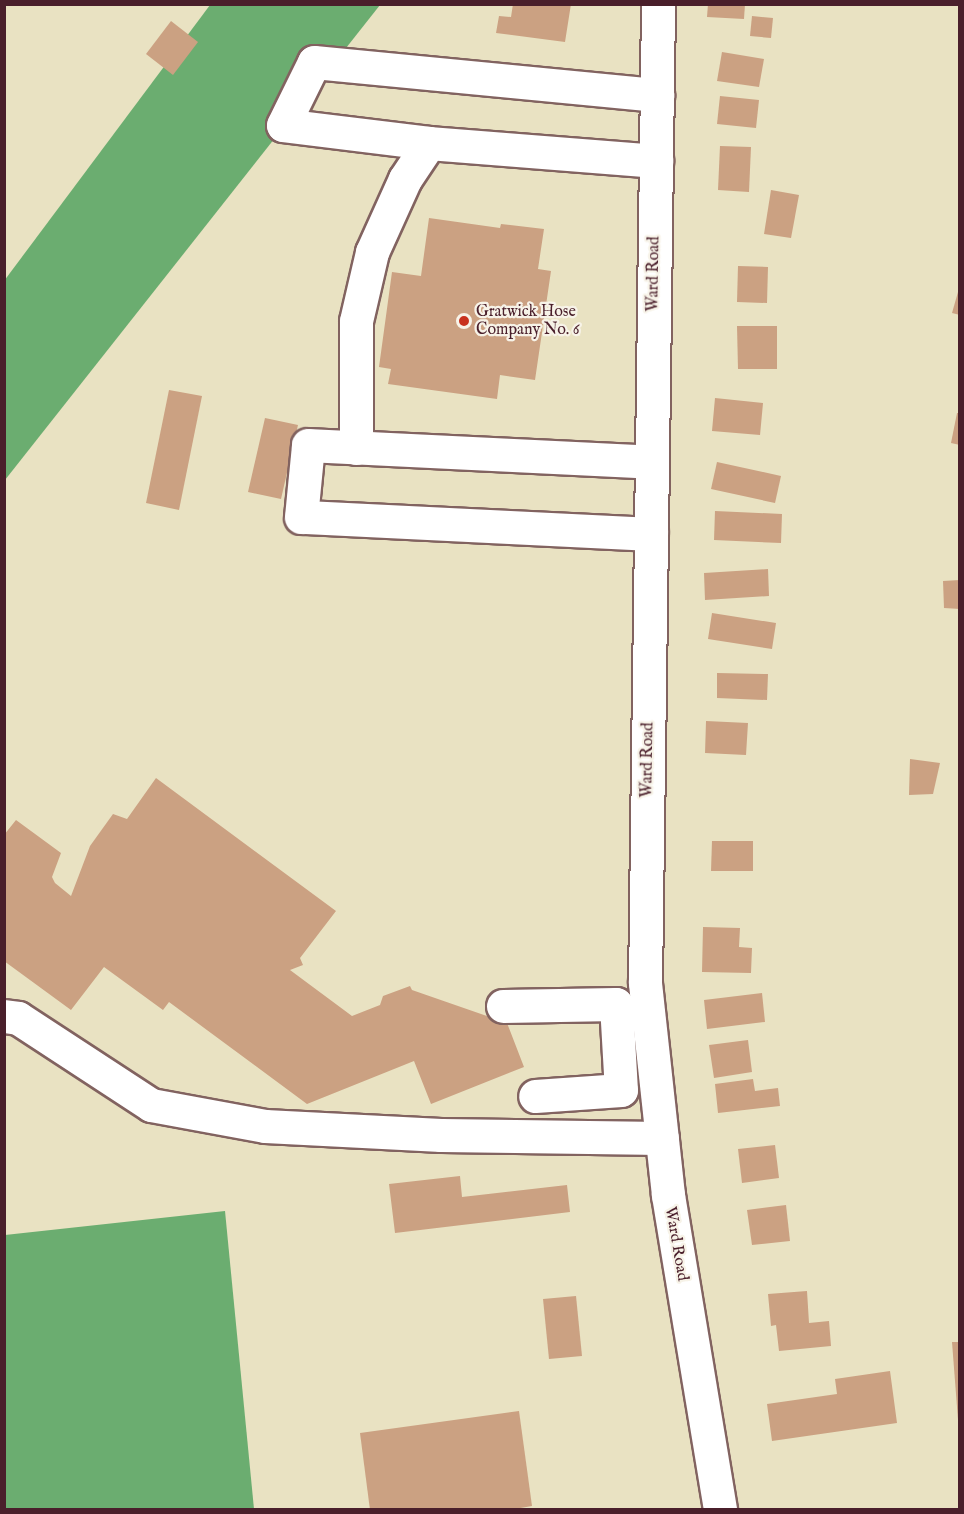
<!DOCTYPE html>
<style>
body{margin:0}
#map{position:relative;width:964px;height:1514px;overflow:hidden;background:#e9e2c2;font-family:"IM FELL English",serif}
div>[style]{position:absolute}
[style*='--x']{left:calc(var(--x)*1px);top:calc(var(--y)*1px);width:calc(var(--w)*1px);rotate:calc(var(--a)*1deg)}
.forest>*{inset:0;background:#6bad70}
.building>*{inset:0;background:#cba182}
.roads{filter:drop-shadow(2px 0 #826360) drop-shadow(-2px 0 #826360) drop-shadow(0 2px #826360) drop-shadow(0 -2px #826360)}
.minor>*{height:33px;margin:-16.5px;padding:0 16.5px;transform-origin:16.5px;border-radius:16.5px;background:#fff}
.major>*{height:33px;margin:-16.5px;padding:0 16.5px;transform-origin:16.5px;border-radius:16.5px;background:#fff}
.dots>*{width:16px;height:16px;translate:-50% -50%;box-sizing:border-box;border:3px solid #f7f3e8;border-radius:50%}
span{translate:-50% -50%;white-space:nowrap;text-align:center;line-height:1.15;-webkit-text-stroke:4.5px #f7f3e8;paint-order:stroke}
.street-label{font-size:16px;color:#4a1f2b}
.poi-label{font-size:16px;color:#4a1f2b}
.left{translate:0 -50%;text-align:left}
.frame{position:absolute;inset:0;border:6px solid #4a1f2b;pointer-events:none}
</style>
<div id="map">
<div class="forest">
<div style="clip-path:polygon(210px 5px,380px 5px,5px 480px,4px 281px)"></div>
<div style="clip-path:polygon(225px 1211px,254px 1509px,5px 1509px,5px 1235px)"></div>
</div>
<div class="building">
<div style="clip-path:polygon(513px 4px,571px 4px,565px 42px,496px 33px,499px 16px,511px 17px)"></div>
<div style="clip-path:polygon(708px 4px,745px 4px,744px 19px,707px 17px)"></div>
<div style="clip-path:polygon(752px 16px,773px 18px,771px 38px,750px 36px)"></div>
<div style="clip-path:polygon(171px 21px,198px 42px,173px 75px,146px 54px)"></div>
<div style="clip-path:polygon(722px 52px,764px 59px,759px 87px,717px 81px)"></div>
<div style="clip-path:polygon(720px 96px,759px 100px,756px 128px,717px 124px)"></div>
<div style="clip-path:polygon(720px 146px,751px 147px,749px 192px,718px 190px)"></div>
<div style="clip-path:polygon(771px 190px,799px 195px,791px 238px,764px 234px)"></div>
<div style="clip-path:polygon(429px 218px,500px 228px,501px 224px,544px 229px,538px 269px,551px 271px,535px 380px,500px 375px,497px 399px,388px 384px,391px 369px,379px 367px,392px 272px,421px 276px)"></div>
<div style="clip-path:polygon(738px 266px,768px 267px,767px 303px,737px 302px)"></div>
<div style="clip-path:polygon(960px 285px,960px 315px,952px 313px)"></div>
<div style="clip-path:polygon(737px 326px,777px 326px,777px 369px,738px 369px)"></div>
<div style="clip-path:polygon(169px 390px,202px 396px,179px 510px,146px 503px)"></div>
<div style="clip-path:polygon(715px 398px,763px 403px,760px 435px,712px 431px)"></div>
<div style="clip-path:polygon(957px 413px,960px 413px,960px 445px,951px 443px)"></div>
<div style="clip-path:polygon(265px 418px,298px 425px,281px 499px,248px 492px)"></div>
<div style="clip-path:polygon(717px 462px,781px 476px,775px 503px,711px 489px)"></div>
<div style="clip-path:polygon(715px 511px,782px 514px,781px 543px,714px 540px)"></div>
<div style="clip-path:polygon(768px 569px,769px 596px,705px 600px,704px 573px)"></div>
<div style="clip-path:polygon(960px 580px,960px 609px,944px 608px,943px 581px)"></div>
<div style="clip-path:polygon(712px 613px,776px 623px,772px 649px,708px 639px)"></div>
<div style="clip-path:polygon(717px 673px,768px 674px,767px 700px,717px 698px)"></div>
<div style="clip-path:polygon(706px 721px,748px 723px,746px 755px,705px 753px)"></div>
<div style="clip-path:polygon(910px 759px,940px 763px,933px 794px,909px 795px)"></div>
<div style="clip-path:polygon(156px 778px,336px 911px,300px 958px,303px 965px,290px 970px,352px 1016px,380px 1005px,383px 996px,410px 986px,412px 990px,507px 1023px,524px 1067px,431px 1104px,414px 1061px,307px 1104px,169px 1002px,163px 1010px,104px 967px,71px 1010px,4px 961px,4px 835px,16px 820px,61px 853px,52px 877px,55px 883px,71px 896px,90px 846px,113px 814px,127px 819px)"></div>
<div style="clip-path:polygon(712px 841px,753px 841px,753px 871px,711px 871px)"></div>
<div style="clip-path:polygon(703px 927px,740px 928px,739px 947px,752px 948px,751px 973px,702px 972px)"></div>
<div style="clip-path:polygon(762px 993px,765px 1022px,707px 1029px,704px 1000px)"></div>
<div style="clip-path:polygon(748px 1040px,752px 1072px,714px 1078px,709px 1045px)"></div>
<div style="clip-path:polygon(753px 1079px,755px 1091px,778px 1088px,780px 1106px,718px 1113px,715px 1084px)"></div>
<div style="clip-path:polygon(775px 1145px,779px 1178px,742px 1183px,738px 1149px)"></div>
<div style="clip-path:polygon(460px 1176px,462px 1197px,567px 1185px,570px 1212px,395px 1233px,389px 1184px)"></div>
<div style="clip-path:polygon(786px 1205px,790px 1241px,752px 1245px,747px 1210px)"></div>
<div style="clip-path:polygon(807px 1291px,809px 1323px,829px 1321px,831px 1346px,779px 1351px,776px 1325px,771px 1326px,768px 1294px)"></div>
<div style="clip-path:polygon(576px 1296px,582px 1356px,549px 1359px,543px 1299px)"></div>
<div style="clip-path:polygon(952px 1342px,960px 1342px,960px 1420px,958px 1420px)"></div>
<div style="clip-path:polygon(890px 1371px,897px 1423px,772px 1441px,767px 1404px,837px 1394px,835px 1379px)"></div>
<div style="clip-path:polygon(519px 1411px,532px 1506px,509px 1510px,370px 1510px,360px 1433px)"></div>
</div>
<div class="roads">
<div class="minor">
<div style="--x:429;--y:143;--w:228;--a:4.5"></div>
<div style="--x:356;--y:448;--w:127;--a:-90"></div>
<div style="--x:356;--y:321;--w:71;--a:-76.9"></div>
<div style="--x:372;--y:252;--w:80;--a:-65.7"></div>
<div style="--x:405;--y:179;--w:43;--a:-56.3"></div>
<div style="--x:429;--y:143;--w:147;--a:-173"></div>
<div style="--x:283;--y:125;--w:70;--a:-63.8"></div>
<div style="--x:314;--y:62;--w:345;--a:5.5"></div>
<div style="--x:651;--y:534;--w:350;--a:-177.2"></div>
<div style="--x:301;--y:517;--w:72;--a:-84.4"></div>
<div style="--x:308;--y:445;--w:343;--a:2.8"></div>
<div style="--x:503;--y:1006;--w:113;--a:-1"></div>
<div style="--x:616;--y:1004;--w:86;--a:86.7"></div>
<div style="--x:621;--y:1090;--w:86;--a:176"></div>
<div style="--x:4;--y:1016;--w:14;--a:8"></div>
<div style="--x:18;--y:1018;--w:159;--a:33.2"></div>
<div style="--x:151;--y:1105;--w:116;--a:10.4"></div>
<div style="--x:265;--y:1126;--w:176;--a:2.9"></div>
<div style="--x:441;--y:1135;--w:221;--a:0.8"></div>
</div>
<div class="major">
<div style="--x:658;--y:4;--w:979;--a:90.76"></div>
<div style="--x:645;--y:983;--w:213;--a:83.8"></div>
<div style="--x:668;--y:1195;--w:319;--a:80.6"></div>
</div>
</div>
<div class="dots">
<div style="left:464px;top:321px;background:#c8321e"></div>
</div>
<div class="street-label">
<span style="left:654px;top:274px;rotate:-89deg">Ward Road</span>
<span style="left:648px;top:760px;rotate:-89deg">Ward Road</span>
<span style="left:676px;top:1244px;rotate:80deg">Ward Road</span>
</div>
<div class="poi-label">
<span class="left" style="left:476px;top:321px">Gratwick Hose<br>Company No. 6</span>
</div>
<div class="frame"></div>
</div>
